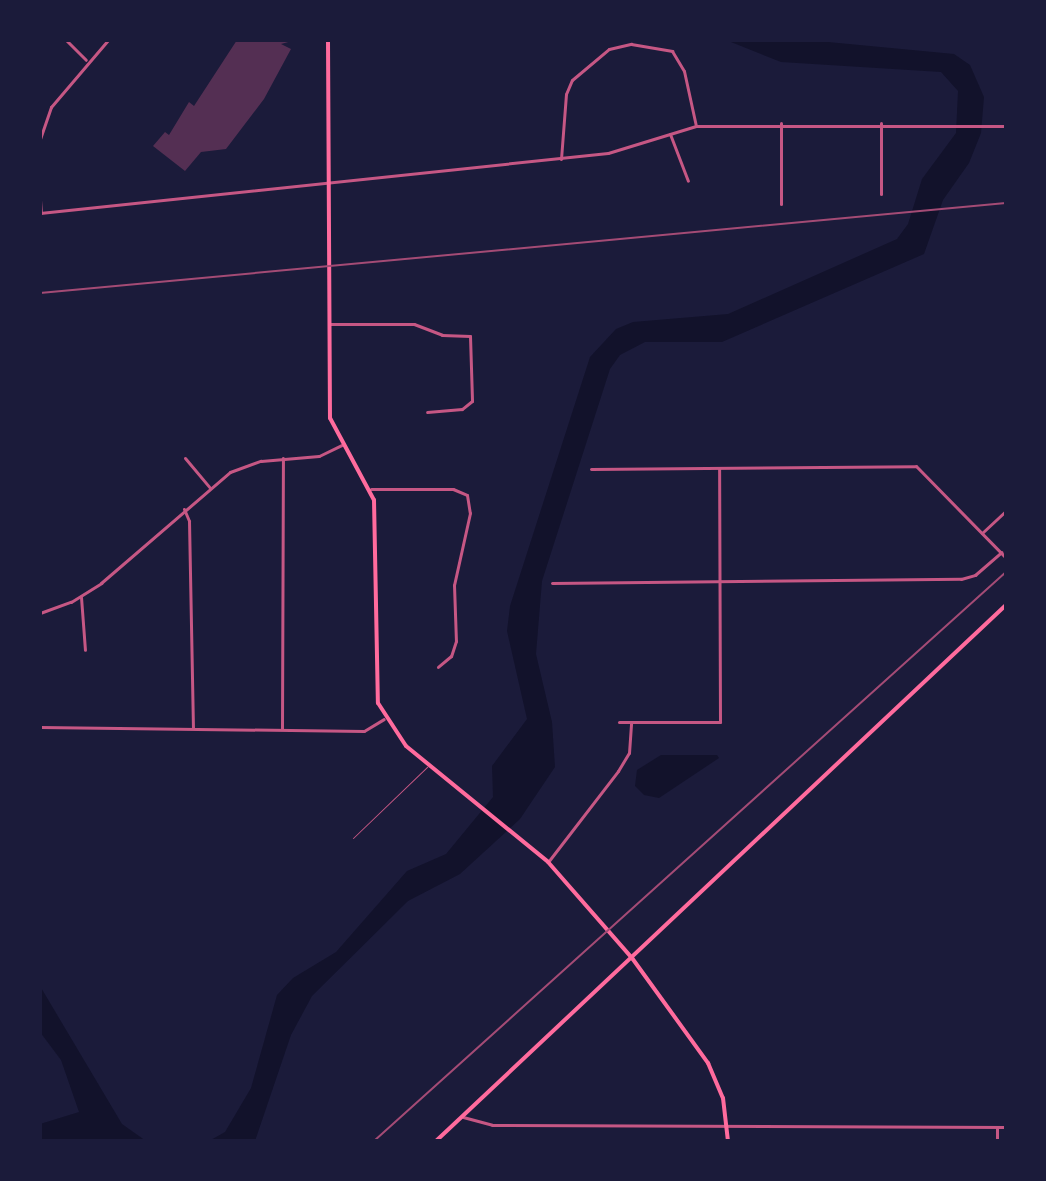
<!DOCTYPE html>
<style>
body{margin:0}
#map{position:relative;width:1046px;height:1181px;overflow:hidden;background:#1b1b3a;font-family:"IBM Plex Sans",sans-serif}
div>[style]{position:absolute}
[style*='--x']{left:calc(var(--x)*1px);top:calc(var(--y)*1px);width:calc(var(--w)*1px);rotate:calc(var(--a)*1deg)}
.water>*{inset:0;background:#12122b}
.building>*{inset:0;background:#542f53}
.service>*{height:1px;margin:-0.5px;padding:0 0.5px;transform-origin:0.5px;border-radius:0.5px;background:#c65784}
.minor>*{height:3px;margin:-1.5px;padding:0 1.5px;transform-origin:1.5px;border-radius:1.5px;background:#c65784}
.tertiary>*{height:3px;margin:-1.5px;padding:0 1.5px;transform-origin:1.5px;border-radius:1.5px;background:#c65784}
.secondary>*{height:4px;margin:-2px;padding:0 2px;transform-origin:2px;border-radius:2px;background:#ff6b9d}
.primary>*{height:4px;margin:-2px;padding:0 2px;transform-origin:2px;border-radius:2px;background:#ff6b9d}
.rail>*{height:2px;margin:-1px;padding:0 1px;transform-origin:1px;border-radius:1px;background:#a44b75}
span{translate:-50% -50%;white-space:nowrap;text-align:center;line-height:1.15;-webkit-text-stroke:6px #1b1b3a;paint-order:stroke}
.frame{position:absolute;inset:0;border:42px solid #1b1b3a;pointer-events:none}
</style>
<div id="map">
<div class="water">
<div style="clip-path:polygon(726px 40px,807px 40px,954px 54px,970px 65px,984px 97px,981px 133px,969px 163px,943px 200px,924px 254px,722px 342px,645px 342px,620px 355px,610px 369px,542px 581px,536px 654px,552px 722px,555px 767px,520px 819px,460px 874px,408px 901px,312px 996px,291px 1035px,255px 1141px,209px 1141px,225px 1132px,251px 1088px,277px 995px,293px 978px,336px 952px,407px 871px,446px 854px,493px 797px,492px 766px,527px 719px,507px 631px,510px 606px,590px 357px,616px 329px,633px 322px,728px 314px,897px 239px,908px 224px,922px 179px,956px 133px,958px 91px,941px 72px,781px 62px)"></div>
<div style="clip-path:polygon(661px 755px,717px 755px,719px 758px,659px 798px,644px 795px,635px 786px,637px 770px)"></div>
<div style="clip-path:polygon(40px 986px,122px 1124px,146px 1141px,40px 1141px,40px 1124px,79px 1112px,61px 1060px,40px 1032px)"></div>
</div>
<div class="building">
<div style="clip-path:polygon(237px 40px,292px 41px,281px 44px,291px 49px,264px 99px,226px 149px,201px 152px,185px 171px,153px 146px,165px 132px,169px 135px,189px 102px,194px 106px)"></div>
</div>
<div class="service">
<div style="--x:353;--y:838;--w:103;--a:-43.8"></div>
</div>
<div class="minor">
<div style="--x:66;--y:40;--w:28;--a:45"></div>
<div style="--x:781;--y:123;--w:81;--a:90"></div>
<div style="--x:670;--y:134;--w:50;--a:69"></div>
<div style="--x:40;--y:139;--w:34;--a:-71"></div>
<div style="--x:51;--y:107;--w:88;--a:-49.6"></div>
<div style="--x:561;--y:159;--w:65;--a:-85.6"></div>
<div style="--x:566;--y:94;--w:15;--a:-67"></div>
<div style="--x:572;--y:80;--w:48;--a:-40"></div>
<div style="--x:609;--y:49;--w:23;--a:-13"></div>
<div style="--x:631;--y:44;--w:42;--a:9.7"></div>
<div style="--x:672;--y:51;--w:23;--a:59"></div>
<div style="--x:684;--y:71;--w:56;--a:77.7"></div>
<div style="--x:881;--y:194;--w:71;--a:-90"></div>
<div style="--x:40;--y:200;--w:13;--a:86"></div>
<div style="--x:330;--y:324;--w:84;--a:0"></div>
<div style="--x:414;--y:324;--w:30;--a:21"></div>
<div style="--x:442;--y:335;--w:28;--a:2"></div>
<div style="--x:470;--y:336;--w:65;--a:88.2"></div>
<div style="--x:472;--y:401;--w:13;--a:141"></div>
<div style="--x:462;--y:409;--w:35;--a:175"></div>
<div style="--x:185;--y:458;--w:38;--a:50"></div>
<div style="--x:591;--y:469;--w:325;--a:-0.5"></div>
<div style="--x:916;--y:466;--w:129;--a:45.6"></div>
<div style="--x:371;--y:489;--w:82;--a:0"></div>
<div style="--x:453;--y:489;--w:15;--a:23"></div>
<div style="--x:467;--y:495;--w:18;--a:81"></div>
<div style="--x:470;--y:513;--w:74;--a:102.5"></div>
<div style="--x:454;--y:585;--w:56;--a:88"></div>
<div style="--x:456;--y:641;--w:16;--a:108"></div>
<div style="--x:451;--y:656;--w:17;--a:140"></div>
<div style="--x:184;--y:509;--w:13;--a:67"></div>
<div style="--x:189;--y:521;--w:207;--a:88.9"></div>
<div style="--x:982;--y:533;--w:33;--a:-43"></div>
<div style="--x:552;--y:583;--w:409;--a:-0.6"></div>
<div style="--x:961;--y:579;--w:15;--a:-16"></div>
<div style="--x:975;--y:575;--w:35;--a:-41"></div>
<div style="--x:81;--y:597;--w:53;--a:85.7"></div>
<div style="--x:40;--y:613;--w:33;--a:-20"></div>
<div style="--x:71;--y:602;--w:36;--a:-32"></div>
<div style="--x:101;--y:583;--w:170;--a:-40.7"></div>
<div style="--x:230;--y:472;--w:33;--a:-20"></div>
<div style="--x:261;--y:461;--w:58;--a:-4.9"></div>
<div style="--x:319;--y:456;--w:25;--a:-26"></div>
<div style="--x:619;--y:722;--w:101;--a:0"></div>
<div style="--x:720;--y:722;--w:254;--a:-90.2"></div>
<div style="--x:40;--y:727;--w:324;--a:0.7"></div>
<div style="--x:364;--y:731;--w:23;--a:-31"></div>
<div style="--x:282;--y:729;--w:271;--a:-89.8"></div>
<div style="--x:548;--y:862;--w:115;--a:-52.4"></div>
<div style="--x:618;--y:771;--w:21;--a:-59"></div>
<div style="--x:629;--y:753;--w:31;--a:-86"></div>
<div style="--x:997;--y:1141;--w:14;--a:-90"></div>
</div>
<div class="tertiary">
<div style="--x:40;--y:213;--w:571;--a:-6.03"></div>
<div style="--x:608;--y:153;--w:92;--a:-17.1"></div>
<div style="--x:696;--y:126;--w:310;--a:0"></div>
<div style="--x:463;--y:1117;--w:30;--a:15"></div>
<div style="--x:492;--y:1125;--w:514;--a:0.22"></div>
</div>
<div class="secondary">
<div style="--x:328;--y:40;--w:378;--a:89.7"></div>
<div style="--x:330;--y:418;--w:93;--a:61.8"></div>
<div style="--x:374;--y:500;--w:203;--a:88.9"></div>
<div style="--x:378;--y:703;--w:51;--a:56.9"></div>
<div style="--x:406;--y:746;--w:183;--a:39.2"></div>
<div style="--x:548;--y:862;--w:128;--a:48.8"></div>
<div style="--x:632;--y:958;--w:130;--a:54.1"></div>
<div style="--x:708;--y:1063;--w:38;--a:67"></div>
<div style="--x:723;--y:1098;--w:43;--a:83.4"></div>
</div>
<div class="primary">
<div style="--x:436;--y:1141;--w:782;--a:-43.24"></div>
</div>
<div class="rail">
<div style="--x:40;--y:293;--w:970;--a:-5.32"></div>
<div style="--x:374;--y:1141;--w:850;--a:-42"></div>
</div>
<div class="frame"></div>
</div>
